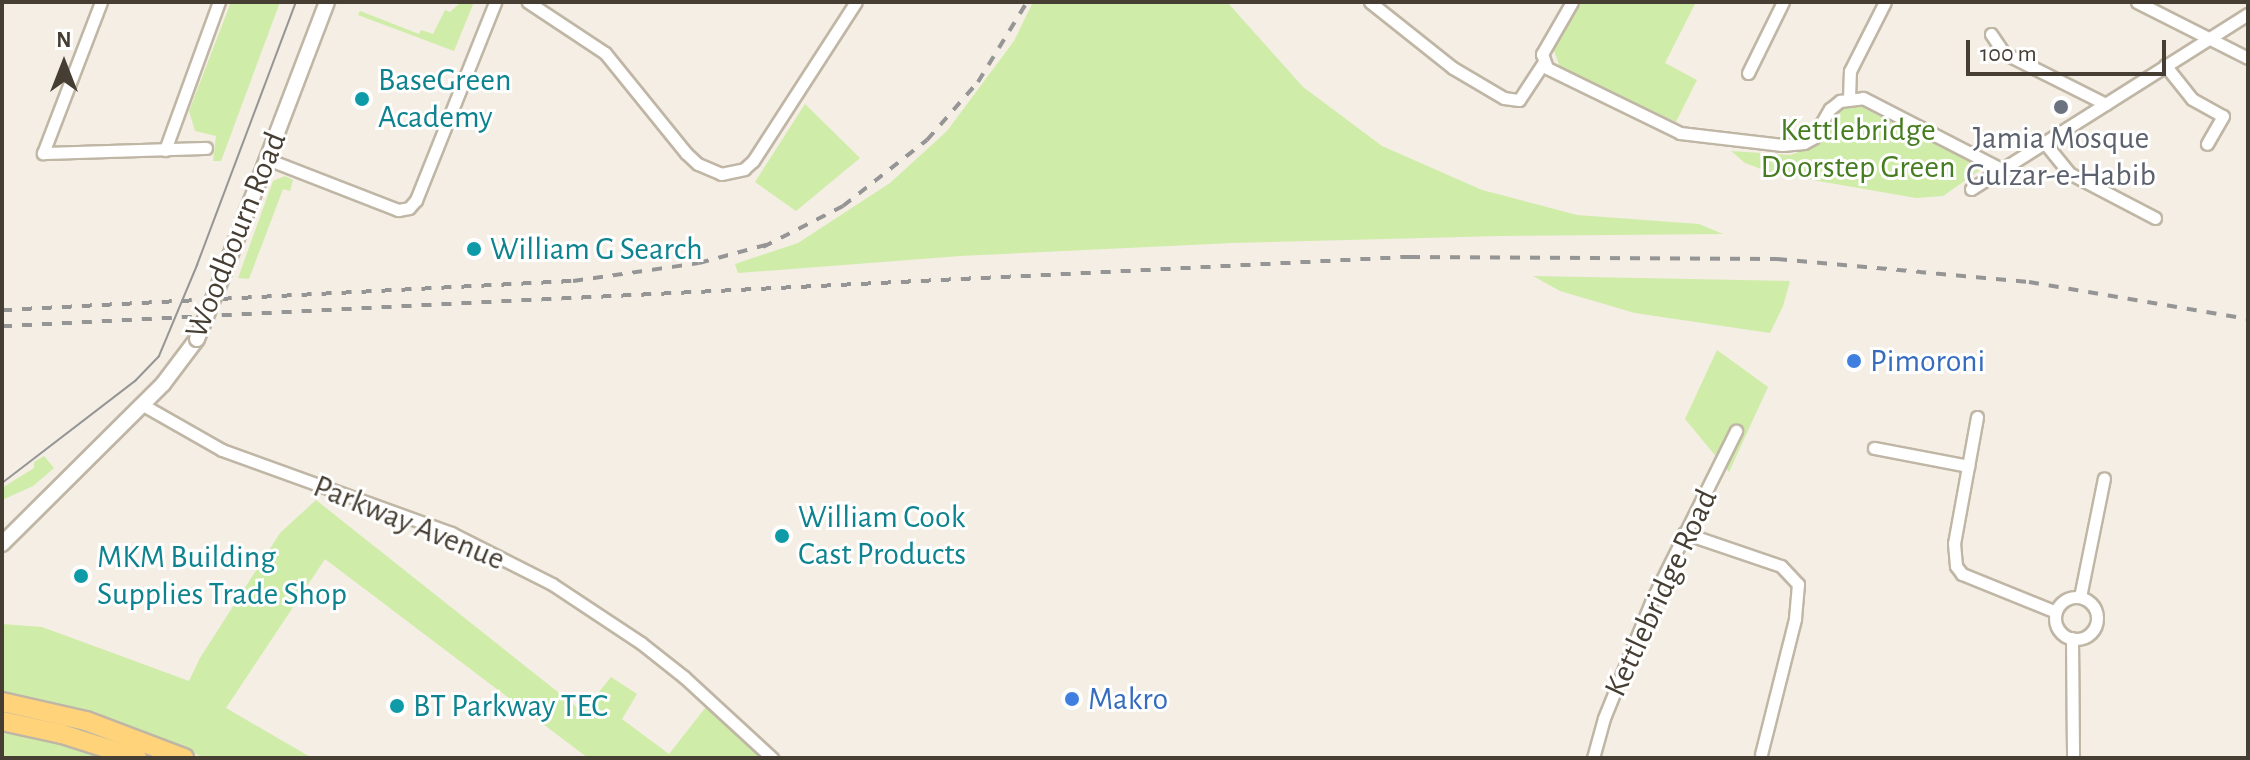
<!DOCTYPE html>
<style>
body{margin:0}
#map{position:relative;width:2250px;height:760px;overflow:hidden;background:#f4eee4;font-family:"Alegreya Sans",sans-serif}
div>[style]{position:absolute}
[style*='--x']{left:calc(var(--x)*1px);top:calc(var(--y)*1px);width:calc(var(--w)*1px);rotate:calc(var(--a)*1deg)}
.green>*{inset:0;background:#cfeca8}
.roads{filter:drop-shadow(2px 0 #c0b6a5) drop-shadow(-2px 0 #c0b6a5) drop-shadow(0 2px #c0b6a5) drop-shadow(0 -2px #c0b6a5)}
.minor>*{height:11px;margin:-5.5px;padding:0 5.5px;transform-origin:5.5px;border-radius:5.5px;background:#fff}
.minor>.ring{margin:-5.5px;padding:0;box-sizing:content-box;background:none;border:11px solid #fff;border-radius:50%}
.tertiary>*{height:14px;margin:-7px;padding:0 7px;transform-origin:7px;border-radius:7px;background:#fff}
.trunk>*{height:18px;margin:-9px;padding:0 9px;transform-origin:9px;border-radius:9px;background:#ffd37a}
.tram>*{height:2px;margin:-1px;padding:0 1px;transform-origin:1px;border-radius:1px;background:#959595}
.rail>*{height:4px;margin-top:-2px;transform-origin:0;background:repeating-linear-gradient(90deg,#959595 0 10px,transparent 0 20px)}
.bridges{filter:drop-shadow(2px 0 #c0b6a5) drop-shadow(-2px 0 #c0b6a5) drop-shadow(0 2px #c0b6a5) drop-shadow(0 -2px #c0b6a5)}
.tertiary-bridge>*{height:14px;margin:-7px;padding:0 7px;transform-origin:7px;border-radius:7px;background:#fff}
.dots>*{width:22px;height:22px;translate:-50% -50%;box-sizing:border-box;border:4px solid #fff;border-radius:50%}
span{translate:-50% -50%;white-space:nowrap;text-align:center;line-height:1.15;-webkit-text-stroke:6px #fff;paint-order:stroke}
.culture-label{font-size:32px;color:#0d838f}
.left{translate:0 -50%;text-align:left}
.park-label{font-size:32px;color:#467d21}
.worship-label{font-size:32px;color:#5b616d}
.street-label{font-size:32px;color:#463e33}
.shop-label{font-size:32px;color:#366cbe}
.frame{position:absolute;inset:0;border:4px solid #463e33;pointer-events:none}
.north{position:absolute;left:24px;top:24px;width:80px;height:80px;-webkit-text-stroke:6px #fff;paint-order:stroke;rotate:0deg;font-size:22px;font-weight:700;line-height:32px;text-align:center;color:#463e33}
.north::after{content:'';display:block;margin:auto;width:28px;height:36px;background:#463e33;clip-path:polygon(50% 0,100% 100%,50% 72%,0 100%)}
.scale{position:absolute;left:1966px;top:40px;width:200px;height:36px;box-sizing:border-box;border:4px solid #463e33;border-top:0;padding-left:10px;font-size:24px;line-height:28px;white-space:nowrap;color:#463e33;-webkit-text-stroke:6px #fff;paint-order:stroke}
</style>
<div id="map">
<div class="green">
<div style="clip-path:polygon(231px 2px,280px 2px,221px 161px,213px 161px,216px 136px,195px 131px,189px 111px)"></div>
<div style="clip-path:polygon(461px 2px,474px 2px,454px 51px,358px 15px,360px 11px,419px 34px,421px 30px,433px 34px,445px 10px,450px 12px)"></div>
<div style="clip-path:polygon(1033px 2px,1227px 2px,1303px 87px,1382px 146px,1482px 190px,1577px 215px,1699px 224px,1723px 234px,1499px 236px,1232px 243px,960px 256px,738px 273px,735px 264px,798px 243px,890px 183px,947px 131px,1014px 41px)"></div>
<div style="clip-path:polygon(1582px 2px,1696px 2px,1665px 63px,1697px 80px,1676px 122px,1560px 67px,1553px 48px)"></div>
<div style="clip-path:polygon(805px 104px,860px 158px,796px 211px,755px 182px)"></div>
<div style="clip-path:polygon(1847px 106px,1860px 106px,1983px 168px,1943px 196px,1916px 198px,1772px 173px,1745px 163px,1731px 151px,1791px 155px,1814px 145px,1837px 112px)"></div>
<div style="clip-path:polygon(285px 176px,293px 180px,290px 191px,283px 189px,249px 279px,238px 278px,273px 181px)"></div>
<div style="clip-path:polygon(1533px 276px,1790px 281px,1783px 306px,1770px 333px,1635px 313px,1560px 291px)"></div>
<div style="clip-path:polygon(1717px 350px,1768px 387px,1729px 472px,1685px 419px)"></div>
<div style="clip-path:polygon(44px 456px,54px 468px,33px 486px,2px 500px,2px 488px,34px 468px,34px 462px)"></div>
<div style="clip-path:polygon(316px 500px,583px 712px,611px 677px,637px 694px,622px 719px,669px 754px,706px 707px,762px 758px,588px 758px,325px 559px,226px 708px,312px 758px,205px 758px,92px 711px,2px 691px,2px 624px,42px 627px,189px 681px,200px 658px,280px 533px)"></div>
<div style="clip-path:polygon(2px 733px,66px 740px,118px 758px,7px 758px,2px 756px)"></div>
</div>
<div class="roads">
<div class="minor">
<div style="--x:101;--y:2;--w:162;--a:111"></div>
<div style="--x:43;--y:153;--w:163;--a:-1.8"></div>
<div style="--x:528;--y:2;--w:92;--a:33.5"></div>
<div style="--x:605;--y:53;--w:129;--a:51"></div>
<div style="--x:686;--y:153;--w:16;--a:43"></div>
<div style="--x:698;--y:164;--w:25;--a:23"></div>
<div style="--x:721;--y:174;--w:24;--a:-12"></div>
<div style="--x:744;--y:169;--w:12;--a:-42"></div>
<div style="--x:753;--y:161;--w:189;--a:-57.1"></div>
<div style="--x:1370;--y:2;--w:106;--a:38.5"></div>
<div style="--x:1453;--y:68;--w:59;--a:30.5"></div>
<div style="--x:1504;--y:98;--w:15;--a:8"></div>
<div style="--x:1519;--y:100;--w:45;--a:-56.7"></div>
<div style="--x:1572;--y:2;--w:60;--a:120"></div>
<div style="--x:1542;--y:54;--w:15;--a:70"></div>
<div style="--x:1547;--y:68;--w:148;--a:26"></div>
<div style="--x:1680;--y:133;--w:103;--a:6.7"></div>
<div style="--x:1782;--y:145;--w:22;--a:-5"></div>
<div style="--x:1804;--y:143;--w:10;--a:-29"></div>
<div style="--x:1813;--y:138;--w:34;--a:-60"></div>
<div style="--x:1830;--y:109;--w:13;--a:-39"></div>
<div style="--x:1840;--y:101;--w:23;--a:-7"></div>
<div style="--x:1863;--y:98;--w:155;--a:27.2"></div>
<div style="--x:2137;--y:2;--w:124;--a:26.8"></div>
<div style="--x:1991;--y:34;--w:23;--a:56"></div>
<div style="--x:2004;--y:53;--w:114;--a:26.6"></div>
<div style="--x:2165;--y:65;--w:43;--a:51.5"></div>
<div style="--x:2192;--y:99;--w:35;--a:29"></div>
<div style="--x:2223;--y:116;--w:32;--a:120"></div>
<div style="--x:1748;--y:73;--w:79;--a:-63.8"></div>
<div style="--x:1849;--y:98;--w:27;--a:-88"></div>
<div style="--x:1850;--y:71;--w:77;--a:-63.1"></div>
<div style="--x:2044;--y:142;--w:40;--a:51"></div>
<div style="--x:2069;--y:173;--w:97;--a:27.6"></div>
<div style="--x:165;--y:150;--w:158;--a:-70"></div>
<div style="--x:267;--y:159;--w:141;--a:21.3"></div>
<div style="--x:398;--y:210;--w:11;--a:-10"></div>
<div style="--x:409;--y:208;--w:11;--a:-49"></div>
<div style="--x:416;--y:200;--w:213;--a:-68.2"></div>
<div style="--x:1971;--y:189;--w:328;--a:-32.3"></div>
<div style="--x:143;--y:405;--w:91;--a:29.7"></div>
<div style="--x:222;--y:450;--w:244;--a:19.9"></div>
<div style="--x:451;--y:533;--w:113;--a:26.8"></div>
<div style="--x:552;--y:584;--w:107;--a:33.5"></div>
<div style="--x:641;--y:643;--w:55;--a:38.3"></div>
<div style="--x:684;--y:677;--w:120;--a:42.6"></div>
<div style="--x:1977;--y:417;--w:128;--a:100.3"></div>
<div style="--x:1954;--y:543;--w:23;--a:85"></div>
<div style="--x:1956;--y:566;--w:10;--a:53"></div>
<div style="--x:1962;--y:574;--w:101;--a:22"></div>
<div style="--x:1874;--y:448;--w:96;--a:10.8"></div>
<div style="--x:1684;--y:533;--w:102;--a:18.8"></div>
<div style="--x:1781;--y:566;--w:25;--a:47"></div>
<div style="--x:1798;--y:584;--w:35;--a:95"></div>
<div style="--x:1795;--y:619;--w:139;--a:104.1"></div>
<div style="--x:2080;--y:597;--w:121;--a:-78.6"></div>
<div class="ring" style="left:2055px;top:597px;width:31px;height:31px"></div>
<div style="--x:2072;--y:638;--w:120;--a:89.5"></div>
<div style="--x:1593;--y:758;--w:41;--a:-74.6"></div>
<div style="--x:1604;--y:718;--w:127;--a:-67.9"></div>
<div style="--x:1652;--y:600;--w:189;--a:-63.6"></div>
</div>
<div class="tertiary">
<div style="--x:222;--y:277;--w:294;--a:-69.1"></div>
<div style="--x:2;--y:544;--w:227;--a:-44.8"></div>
<div style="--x:163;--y:384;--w:56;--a:-52.9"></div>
</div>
<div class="trunk">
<div style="--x:2;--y:702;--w:86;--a:12.7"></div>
<div style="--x:86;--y:721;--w:105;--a:20.7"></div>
<div style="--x:2;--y:721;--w:61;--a:12.2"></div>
<div style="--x:62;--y:734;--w:79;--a:17.7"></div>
</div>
</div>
<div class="tram">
<div style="--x:2;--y:483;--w:169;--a:-37.5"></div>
<div style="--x:136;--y:380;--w:33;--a:-46"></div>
<div style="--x:159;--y:356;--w:99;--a:-67.3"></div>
<div style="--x:197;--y:265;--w:281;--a:-69.4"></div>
</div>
<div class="rail">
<div style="--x:763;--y:247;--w:90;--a:-27.1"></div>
<div style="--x:843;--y:206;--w:107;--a:-38.2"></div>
<div style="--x:927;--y:140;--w:77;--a:-48.7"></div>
<div style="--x:978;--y:82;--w:94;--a:-58.5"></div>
<div style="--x:2;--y:310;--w:572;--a:-2.91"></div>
<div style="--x:573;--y:281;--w:127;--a:-8.1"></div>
<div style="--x:699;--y:263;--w:77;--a:-15.1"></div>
<div style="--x:2;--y:326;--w:1410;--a:-2.81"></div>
<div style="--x:1410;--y:257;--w:367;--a:0.3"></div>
<div style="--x:1777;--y:259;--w:253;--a:5.2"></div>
<div style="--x:2029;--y:282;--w:222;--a:9.6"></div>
</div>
<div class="bridges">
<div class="tertiary-bridge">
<div style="--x:197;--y:339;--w:67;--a:-68"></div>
</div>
</div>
<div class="dots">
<div style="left:362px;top:99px;background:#0f9aa8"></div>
<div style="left:2061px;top:107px;background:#6b7280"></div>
<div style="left:474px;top:249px;background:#0f9aa8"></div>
<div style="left:1854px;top:361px;background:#3f7fe0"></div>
<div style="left:782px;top:536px;background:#0f9aa8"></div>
<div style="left:81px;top:576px;background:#0f9aa8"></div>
<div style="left:1072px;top:699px;background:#3f7fe0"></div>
<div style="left:397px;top:706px;background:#0f9aa8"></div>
</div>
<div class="culture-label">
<span class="left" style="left:378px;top:99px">BaseGreen<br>Academy</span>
<span class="left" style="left:490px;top:249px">William G Search</span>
<span class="left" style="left:798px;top:536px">William Cook<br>Cast Products</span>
<span class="left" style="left:97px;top:576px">MKM Building<br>Supplies Trade Shop</span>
<span class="left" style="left:413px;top:706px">BT Parkway TEC</span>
</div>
<div class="park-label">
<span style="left:1858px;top:149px">Kettlebridge<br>Doorstep Green</span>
</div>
<div class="worship-label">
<span style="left:2061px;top:157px">Jamia Mosque<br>Gulzar-e-Habib</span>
</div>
<div class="street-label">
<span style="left:236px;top:235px;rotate:-68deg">Woodbourn Road</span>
<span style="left:409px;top:523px;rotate:22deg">Parkway Avenue</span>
<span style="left:1661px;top:593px;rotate:-65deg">Kettlebridge Road</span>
</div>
<div class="shop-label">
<span class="left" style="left:1870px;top:361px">Pimoroni</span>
<span class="left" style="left:1088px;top:699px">Makro</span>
</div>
<div class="frame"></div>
<div class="north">N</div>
<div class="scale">100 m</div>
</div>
